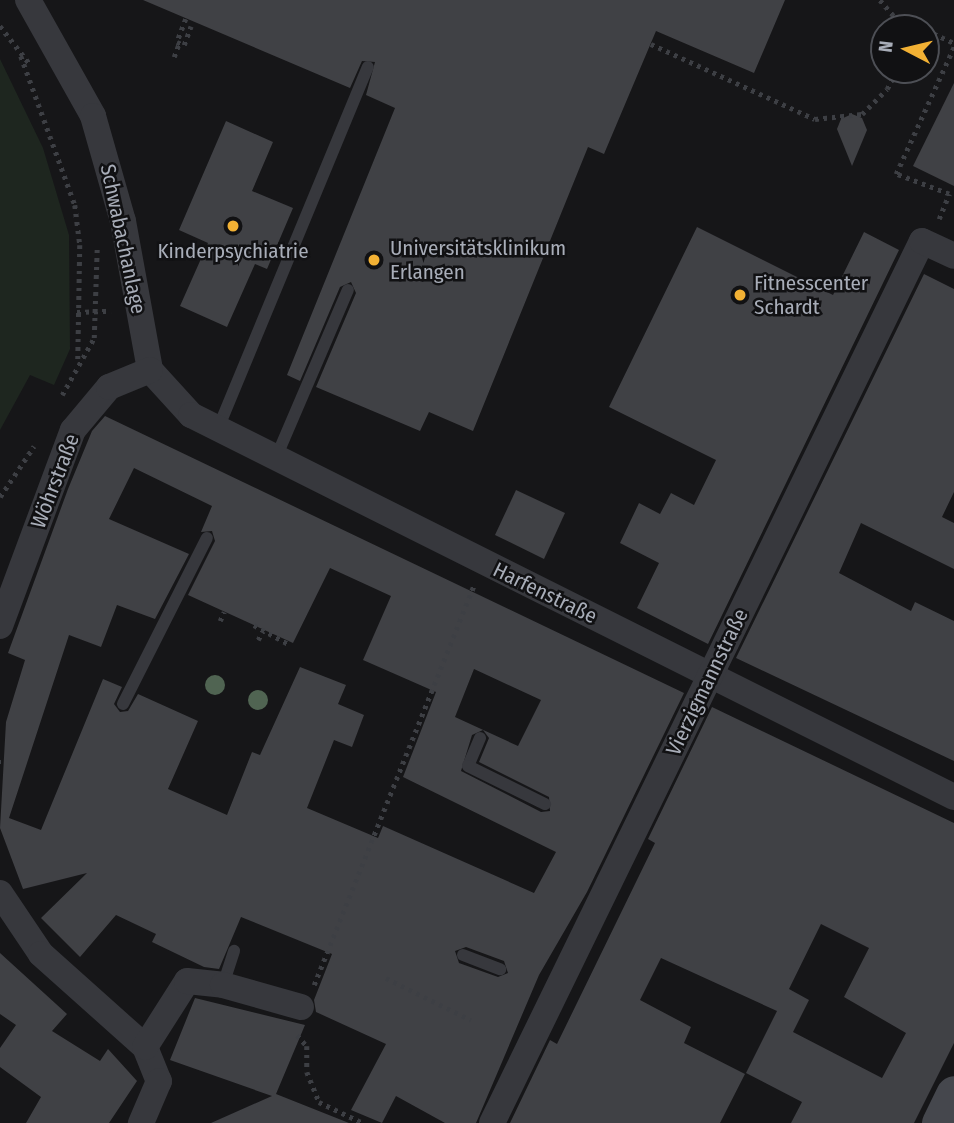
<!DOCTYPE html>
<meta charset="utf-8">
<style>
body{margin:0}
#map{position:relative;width:954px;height:1123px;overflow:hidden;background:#161618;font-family:"Fira Sans Condensed",sans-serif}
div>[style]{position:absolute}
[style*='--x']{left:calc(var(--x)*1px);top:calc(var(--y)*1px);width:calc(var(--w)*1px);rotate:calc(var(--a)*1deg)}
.green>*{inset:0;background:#1e261f}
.building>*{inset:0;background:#404145}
.path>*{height:4.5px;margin-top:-2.25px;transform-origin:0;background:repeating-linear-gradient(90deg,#3d3f44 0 3.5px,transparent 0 8.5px)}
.lane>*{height:12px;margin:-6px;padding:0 6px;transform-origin:6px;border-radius:6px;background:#37383d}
.street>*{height:26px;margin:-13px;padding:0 13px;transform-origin:13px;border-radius:13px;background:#37383d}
.secondary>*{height:37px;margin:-18.5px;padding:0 18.5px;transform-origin:18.5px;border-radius:18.5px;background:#45474d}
.trees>*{width:20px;height:20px;margin:-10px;border-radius:50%;background:#506452}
.dots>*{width:19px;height:19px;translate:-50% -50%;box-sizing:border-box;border:4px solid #111113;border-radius:50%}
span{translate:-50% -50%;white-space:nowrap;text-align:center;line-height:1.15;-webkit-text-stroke:5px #111113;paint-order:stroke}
.street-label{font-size:21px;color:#a8adb8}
.poi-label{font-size:21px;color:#a8adb8}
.left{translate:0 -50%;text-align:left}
.north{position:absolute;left:870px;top:14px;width:70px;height:70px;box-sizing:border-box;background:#111113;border:2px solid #4d4f55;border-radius:50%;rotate:277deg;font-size:19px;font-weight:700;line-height:28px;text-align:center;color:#a8adb8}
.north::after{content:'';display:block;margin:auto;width:24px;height:32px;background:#f2b134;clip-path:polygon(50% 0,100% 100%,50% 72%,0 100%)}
</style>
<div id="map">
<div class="green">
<div style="clip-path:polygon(0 59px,43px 148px,69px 235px,70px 349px,54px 385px,30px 375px,0 430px)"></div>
</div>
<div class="building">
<div style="clip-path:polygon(143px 0,785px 0,754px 73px,656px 31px,604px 154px,588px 147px,473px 431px,429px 412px,420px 431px,316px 387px,356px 293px,351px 282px,340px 287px,300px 381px,287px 375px,395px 108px,366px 95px,375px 62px,362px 61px,350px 88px)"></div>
<div style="clip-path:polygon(954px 83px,954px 186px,913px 166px)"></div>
<div style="clip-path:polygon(852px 114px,862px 118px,867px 130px,852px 166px,837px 129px,841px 119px)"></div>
<div style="clip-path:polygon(226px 121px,273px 142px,252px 191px,293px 208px,267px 269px,255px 264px,227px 327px,180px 306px,208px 243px,179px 230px)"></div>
<div style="clip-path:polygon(697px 227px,833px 295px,864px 232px,899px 250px,708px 644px,637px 608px,659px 563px,620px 543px,639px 503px,660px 514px,671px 493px,694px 505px,716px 460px,609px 407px)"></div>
<div style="clip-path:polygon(924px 274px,954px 289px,954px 492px,942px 517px,954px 523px,954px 569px,861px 523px,839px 573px,911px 611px,915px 602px,954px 621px,954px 761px,736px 658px)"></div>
<div style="clip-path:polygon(evenodd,105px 416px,684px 693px,587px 892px,539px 975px,476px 1123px,445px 1123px,396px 1096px,382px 1123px,351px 1110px,386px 1044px,316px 1012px,314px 1000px,332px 954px,241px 917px,219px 969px,204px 967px,152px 942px,156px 934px,116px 915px,80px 957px,41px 918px,87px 873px,23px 889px,0 828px,6px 722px,25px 660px,8px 653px,68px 489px,92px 431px,105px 416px,134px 468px,212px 506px,201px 532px,212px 531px,215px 541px,188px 595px,293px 643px,330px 568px,391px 596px,363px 660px,436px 692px,403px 777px,556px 852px,534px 893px,383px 826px,378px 838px,307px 808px,334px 740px,352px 747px,364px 715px,338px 704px,346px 685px,300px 667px,260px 755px,252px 752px,227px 815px,168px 789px,198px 721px,138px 694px,128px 711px,120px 712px,114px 704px,122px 687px,103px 679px,41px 830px,9px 818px,69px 635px,101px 647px,117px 605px,155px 619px,189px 554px,109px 519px,134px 468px,105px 416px,474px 669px,541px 700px,518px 746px,455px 717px,474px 669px,105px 416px,483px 730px,489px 738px,479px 762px,549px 797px,550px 811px,541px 812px,461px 771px,472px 735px,483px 730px,105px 416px,466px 947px,504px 961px,508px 973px,498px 977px,459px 963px,455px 951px,466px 947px)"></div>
<div style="clip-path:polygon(516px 490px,565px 513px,544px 559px,495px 535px)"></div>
<div style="clip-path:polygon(evenodd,712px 707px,954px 823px,954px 1043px,914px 1123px,791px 1123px,802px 1102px,746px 1073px,777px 1011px,661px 958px,640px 1000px,691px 1027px,684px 1043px,745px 1074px,720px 1123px,510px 1123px,550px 1040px,557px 1044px,655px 843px,648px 839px,712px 707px,821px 924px,869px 948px,844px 997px,906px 1033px,882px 1078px,793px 1032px,809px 1000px,789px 989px,821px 924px)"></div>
<div style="clip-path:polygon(0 953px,67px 1014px,52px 1031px,100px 1061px,108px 1049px,137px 1081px,109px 1123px,26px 1123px,41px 1097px,0 1067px,0 1048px,16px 1025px,0 1014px)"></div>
<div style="clip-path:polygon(195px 998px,305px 1025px,276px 1094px,349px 1123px,211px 1123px,272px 1096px,170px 1060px)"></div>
</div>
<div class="path">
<div style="--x:880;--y:0;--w:37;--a:49"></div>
<div style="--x:186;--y:19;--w:25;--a:111"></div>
<div style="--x:177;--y:42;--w:8;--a:23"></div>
<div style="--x:184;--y:45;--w:20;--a:-70"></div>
<div style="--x:905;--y:24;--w:17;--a:13"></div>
<div style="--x:0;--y:26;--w:47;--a:51.9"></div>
<div style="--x:926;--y:30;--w:31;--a:25"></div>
<div style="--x:651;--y:44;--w:180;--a:24.6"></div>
<div style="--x:815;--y:119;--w:47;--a:-6.1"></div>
<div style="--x:862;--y:114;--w:35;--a:-45"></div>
<div style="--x:887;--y:89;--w:21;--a:-62"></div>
<div style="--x:21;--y:56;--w:158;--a:70.1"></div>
<div style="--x:75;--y:205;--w:40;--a:82.9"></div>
<div style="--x:80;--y:245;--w:114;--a:91"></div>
<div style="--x:174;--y:57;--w:15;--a:-70"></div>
<div style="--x:939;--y:219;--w:27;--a:-68"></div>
<div style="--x:949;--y:194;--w:57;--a:-159.3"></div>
<div style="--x:896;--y:174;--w:140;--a:-65.5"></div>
<div style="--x:77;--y:312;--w:34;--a:-2"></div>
<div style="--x:62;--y:395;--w:65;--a:-60.7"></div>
<div style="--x:94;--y:338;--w:89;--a:-88.1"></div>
<div style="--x:0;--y:497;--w:61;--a:-56.3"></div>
<div style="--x:220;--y:621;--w:10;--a:-66"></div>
<div style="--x:254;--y:625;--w:38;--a:29"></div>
<div style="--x:258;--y:640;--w:10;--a:-61"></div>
<div style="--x:0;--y:762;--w:1;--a:0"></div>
<div style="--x:386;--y:978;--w:95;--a:26.3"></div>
<div style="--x:314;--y:985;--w:429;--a:-68.2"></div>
<div style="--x:297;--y:1035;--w:15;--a:48"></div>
<div style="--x:307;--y:1046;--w:26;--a:90"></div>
<div style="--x:307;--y:1072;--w:32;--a:68"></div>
<div style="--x:319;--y:1102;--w:49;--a:25.5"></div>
</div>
<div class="lane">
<div style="--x:217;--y:431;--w:394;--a:-67.5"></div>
<div style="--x:275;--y:460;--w:185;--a:-66.8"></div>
<div style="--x:123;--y:704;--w:186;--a:-63.2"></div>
<div style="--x:480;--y:738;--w:30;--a:113"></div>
<div style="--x:468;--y:766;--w:86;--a:26.3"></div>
<div style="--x:463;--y:955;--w:40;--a:21"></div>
<div style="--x:223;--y:985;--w:36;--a:-72"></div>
</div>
<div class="street">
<div style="--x:28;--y:0;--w:133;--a:60.7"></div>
<div style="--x:93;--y:116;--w:109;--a:74.1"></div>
<div style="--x:123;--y:221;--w:151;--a:79.7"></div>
<div style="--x:150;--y:370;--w:61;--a:47.7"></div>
<div style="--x:191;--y:415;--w:853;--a:26.6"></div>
<div style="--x:0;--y:626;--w:209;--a:-69.6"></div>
<div style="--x:73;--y:430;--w:56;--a:-50.1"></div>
<div style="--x:109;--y:387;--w:44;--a:-22.5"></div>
<div style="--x:0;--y:893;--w:73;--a:56.1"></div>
<div style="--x:41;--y:954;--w:140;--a:41.8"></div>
<div style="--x:145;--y:1047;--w:37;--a:68"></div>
<div style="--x:159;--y:1081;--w:46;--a:113.2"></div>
<div style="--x:145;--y:1047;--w:78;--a:-57.5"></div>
<div style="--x:187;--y:981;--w:36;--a:6"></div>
<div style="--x:223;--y:985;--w:81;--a:15.8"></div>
<div style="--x:492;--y:1123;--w:981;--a:-64.01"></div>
<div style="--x:922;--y:241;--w:35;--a:25"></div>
</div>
<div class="secondary">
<div style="--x:940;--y:1123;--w:32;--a:-64"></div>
</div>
<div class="trees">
<div style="left:215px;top:685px"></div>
<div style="left:258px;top:700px"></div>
</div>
<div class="dots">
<div style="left:233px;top:226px;background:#f2b134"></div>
<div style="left:374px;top:260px;background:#f2b134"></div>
<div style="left:740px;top:295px;background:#f2b134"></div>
</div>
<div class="street-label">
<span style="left:123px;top:239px;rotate:78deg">Schwabachanlage</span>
<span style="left:55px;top:481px;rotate:-69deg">Wöhrstraße</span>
<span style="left:545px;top:593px;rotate:26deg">Harfenstraße</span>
<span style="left:707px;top:682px;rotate:-64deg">Vierzigmannstraße</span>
</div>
<div class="poi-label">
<span class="left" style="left:390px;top:260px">Universitätsklinikum<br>Erlangen</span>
<span style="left:233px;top:251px">Kinderpsychiatrie</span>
<span class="left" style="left:754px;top:295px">Fitnesscenter<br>Schardt</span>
</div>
<div class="north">N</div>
</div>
